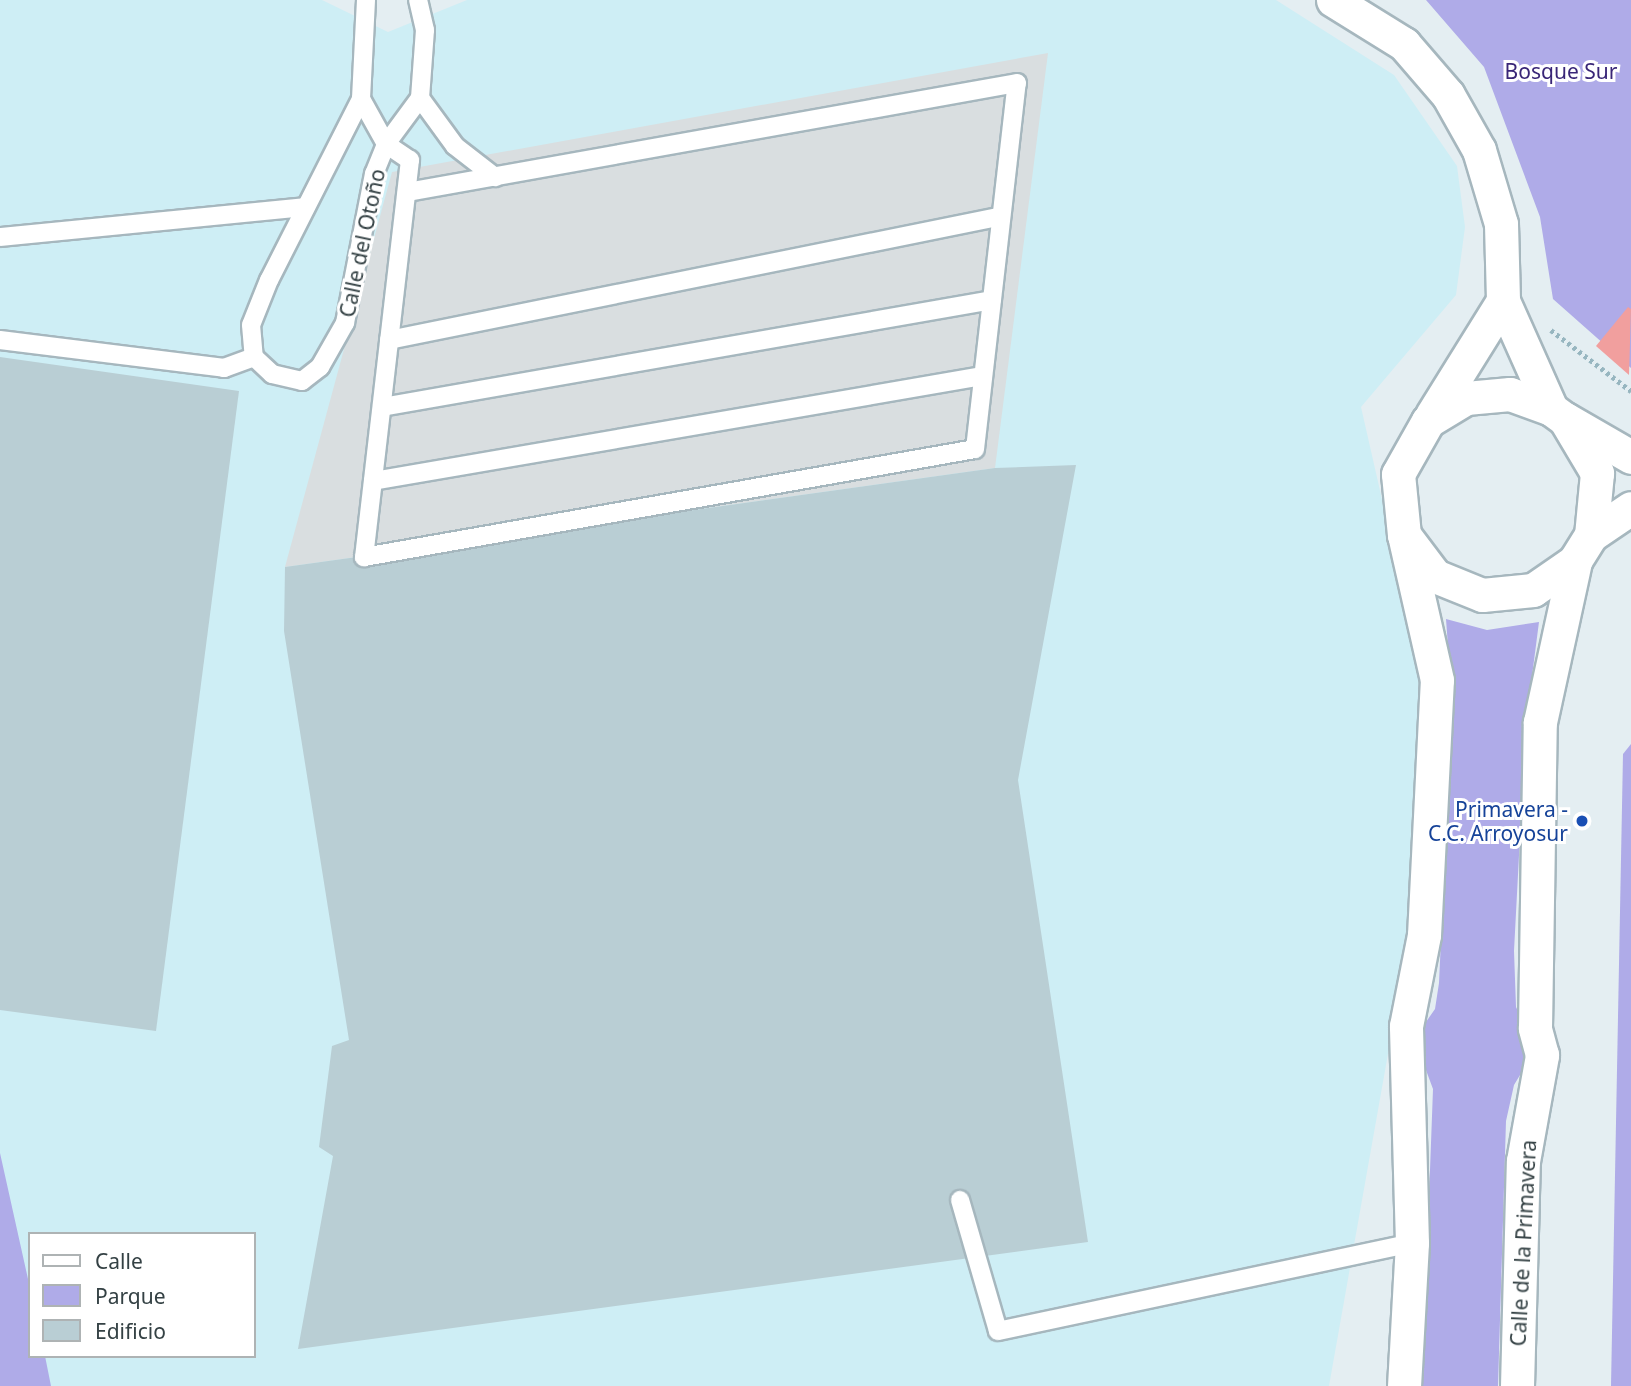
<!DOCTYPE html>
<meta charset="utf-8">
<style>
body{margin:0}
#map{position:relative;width:1631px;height:1386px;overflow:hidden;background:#e4eef2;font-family:"Noto Sans",sans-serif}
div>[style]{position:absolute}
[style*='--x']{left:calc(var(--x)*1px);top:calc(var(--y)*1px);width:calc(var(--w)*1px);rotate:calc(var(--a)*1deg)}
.commercial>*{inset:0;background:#ceeef5}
.green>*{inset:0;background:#afabe8}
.parking>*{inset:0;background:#d9dee0}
.water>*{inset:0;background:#f19f9e}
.building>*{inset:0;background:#b9ced4}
.path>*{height:4.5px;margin-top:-2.25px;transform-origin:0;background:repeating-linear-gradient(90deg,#97b6c0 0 3.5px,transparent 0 7px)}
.roads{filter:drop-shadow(2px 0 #a6b7be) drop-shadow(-2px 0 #a6b7be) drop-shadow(0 2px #a6b7be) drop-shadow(0 -2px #a6b7be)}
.lane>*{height:18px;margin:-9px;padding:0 9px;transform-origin:9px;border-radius:9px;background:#fff}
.street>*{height:33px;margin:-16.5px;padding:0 16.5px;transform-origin:16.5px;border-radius:16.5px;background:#fff}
.dots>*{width:19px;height:19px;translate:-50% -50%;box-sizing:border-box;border:4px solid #fff;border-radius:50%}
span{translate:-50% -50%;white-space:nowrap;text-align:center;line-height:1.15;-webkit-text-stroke:6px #fff;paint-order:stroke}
.park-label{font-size:21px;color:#392677}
.street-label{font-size:21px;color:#344144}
.transit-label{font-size:21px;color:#164399}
.right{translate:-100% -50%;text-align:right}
.legend{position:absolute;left:28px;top:1232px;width:228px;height:126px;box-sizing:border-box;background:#fff;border:2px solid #aeb3b4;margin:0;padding:9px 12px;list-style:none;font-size:21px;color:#344144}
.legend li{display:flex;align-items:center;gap:14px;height:35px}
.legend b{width:35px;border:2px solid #aeb3b4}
</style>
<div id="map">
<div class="commercial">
<div style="clip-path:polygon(evenodd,0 0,322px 0,388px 32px,467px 0,1276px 0,1394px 75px,1457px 166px,1465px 227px,1456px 295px,1361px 407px,1424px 684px,1413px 913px,1329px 1386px,0 1386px,0 0,30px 1234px,254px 1234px,254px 1356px,30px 1356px,30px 1234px)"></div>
</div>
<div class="green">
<div style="clip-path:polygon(1426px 0,1631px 0,1631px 368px,1553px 299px,1540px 217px,1484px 67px)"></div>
<div style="clip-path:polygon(1446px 619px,1487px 630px,1539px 622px,1526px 722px,1514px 951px,1516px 1007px,1526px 1028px,1526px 1065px,1514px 1085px,1506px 1121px,1498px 1386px,1422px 1386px,1433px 1089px,1420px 1054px,1419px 1032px,1435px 1009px,1439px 983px,1452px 702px)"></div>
<div style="clip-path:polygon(1631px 744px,1631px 1386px,1611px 1386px,1623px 754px)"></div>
<div style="clip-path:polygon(0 1153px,30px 1288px,30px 1356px,45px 1356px,51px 1386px,0 1386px)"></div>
</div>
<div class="parking">
<div style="clip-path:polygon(1048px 53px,995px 468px,285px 567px,392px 172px)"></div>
</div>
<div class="water">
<div style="clip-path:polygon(1628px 307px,1631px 309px,1629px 375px,1596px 346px)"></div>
</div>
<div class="building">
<div style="clip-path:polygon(0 357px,239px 391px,156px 1031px,0 1010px)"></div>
<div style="clip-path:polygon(1076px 465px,1018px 780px,1088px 1242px,298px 1349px,333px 1156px,319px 1147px,332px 1046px,349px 1040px,284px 631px,285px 567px,995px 468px)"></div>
</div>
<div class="path">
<div style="--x:1551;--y:330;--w:101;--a:37.3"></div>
</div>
<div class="roads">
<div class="lane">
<div style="--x:366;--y:0;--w:99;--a:92.9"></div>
<div style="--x:361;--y:99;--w:203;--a:116.9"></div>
<div style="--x:269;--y:280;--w:48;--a:111.8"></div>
<div style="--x:251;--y:325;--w:32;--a:85"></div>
<div style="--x:254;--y:357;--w:25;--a:43"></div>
<div style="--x:272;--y:374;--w:31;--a:13"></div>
<div style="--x:302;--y:381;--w:23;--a:-38"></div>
<div style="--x:320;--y:367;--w:51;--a:-60.4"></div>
<div style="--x:345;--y:323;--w:152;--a:-79"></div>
<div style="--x:374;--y:174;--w:32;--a:-68"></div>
<div style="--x:386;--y:144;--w:57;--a:-53.5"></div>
<div style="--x:420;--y:98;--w:68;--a:-85.8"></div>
<div style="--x:425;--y:30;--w:31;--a:-103"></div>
<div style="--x:420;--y:98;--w:59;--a:53.9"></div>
<div style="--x:455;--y:146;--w:51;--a:37.8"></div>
<div style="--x:361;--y:99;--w:51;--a:60.9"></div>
<div style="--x:386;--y:144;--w:29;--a:34"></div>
<div style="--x:410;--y:160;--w:400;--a:96.6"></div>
<div style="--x:364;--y:557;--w:620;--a:-10.02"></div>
<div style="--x:975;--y:449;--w:368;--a:-83.5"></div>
<div style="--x:1017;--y:83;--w:620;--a:169.87"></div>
<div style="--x:0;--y:237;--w:307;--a:-5.6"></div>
<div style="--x:0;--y:340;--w:226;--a:7.1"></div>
<div style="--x:224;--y:368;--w:32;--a:-20"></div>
<div style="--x:389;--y:340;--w:621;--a:-11.42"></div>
<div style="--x:382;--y:407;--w:619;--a:-9.95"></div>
<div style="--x:373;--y:481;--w:619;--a:-9.77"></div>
<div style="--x:960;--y:1200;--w:136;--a:73.8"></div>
<div style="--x:998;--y:1331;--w:423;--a:-12"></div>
</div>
<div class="street">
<div style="--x:1333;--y:0;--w:84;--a:31.8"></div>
<div style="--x:1404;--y:44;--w:67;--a:49.2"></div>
<div style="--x:1448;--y:95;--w:63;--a:60.6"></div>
<div style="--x:1479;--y:150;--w:77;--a:73.4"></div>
<div style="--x:1501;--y:224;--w:77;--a:88.5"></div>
<div style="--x:1503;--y:301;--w:118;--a:66"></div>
<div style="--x:1432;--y:415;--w:134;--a:-58.1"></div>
<div style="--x:1567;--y:420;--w:74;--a:30"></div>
<div style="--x:1591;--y:535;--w:48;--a:-34"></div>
<div style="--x:1404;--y:1386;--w:143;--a:-86.8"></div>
<div style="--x:1412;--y:1243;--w:217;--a:-91.6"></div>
<div style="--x:1406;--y:1026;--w:93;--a:-78.8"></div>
<div style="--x:1424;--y:935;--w:255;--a:-87.1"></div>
<div style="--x:1437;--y:680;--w:149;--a:-102.8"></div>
<div style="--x:1404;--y:535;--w:61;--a:-95.6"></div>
<div style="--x:1398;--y:474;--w:61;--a:-60.5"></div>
<div style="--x:1428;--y:421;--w:44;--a:-31.2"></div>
<div style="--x:1466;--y:398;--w:44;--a:-5.2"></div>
<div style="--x:1510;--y:394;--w:44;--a:20.1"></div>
<div style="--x:1551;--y:409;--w:17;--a:36"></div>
<div style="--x:1565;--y:419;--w:63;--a:59.3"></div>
<div style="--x:1597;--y:473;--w:62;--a:95.5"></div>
<div style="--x:1591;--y:535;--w:31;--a:122"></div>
<div style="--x:1575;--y:561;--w:51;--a:145.4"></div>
<div style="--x:1533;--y:590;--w:51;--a:174.4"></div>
<div style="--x:1482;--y:595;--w:51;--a:-158"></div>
<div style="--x:1435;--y:576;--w:51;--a:-127.1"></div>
<div style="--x:1517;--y:1386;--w:225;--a:-88.5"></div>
<div style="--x:1523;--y:1161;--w:108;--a:-79.8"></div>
<div style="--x:1542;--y:1055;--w:28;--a:-105"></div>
<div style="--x:1535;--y:1028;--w:306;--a:-89.1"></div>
<div style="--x:1540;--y:722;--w:165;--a:-77.7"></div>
</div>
</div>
<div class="dots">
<div style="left:1582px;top:821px;background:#1a4fb4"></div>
</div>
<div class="park-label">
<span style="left:1561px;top:71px">Bosque Sur</span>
</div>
<div class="street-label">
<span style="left:362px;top:243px;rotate:-78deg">Calle del Otoño</span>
<span style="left:1523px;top:1243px;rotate:-87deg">Calle de la Primavera</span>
</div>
<div class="transit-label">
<span class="right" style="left:1568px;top:821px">Primavera -<br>C.C. Arroyosur</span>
</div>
<ul class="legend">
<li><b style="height:9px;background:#fff"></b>Calle</li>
<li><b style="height:19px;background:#afabe8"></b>Parque</li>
<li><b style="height:19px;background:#b9ced4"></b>Edificio</li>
</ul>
</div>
